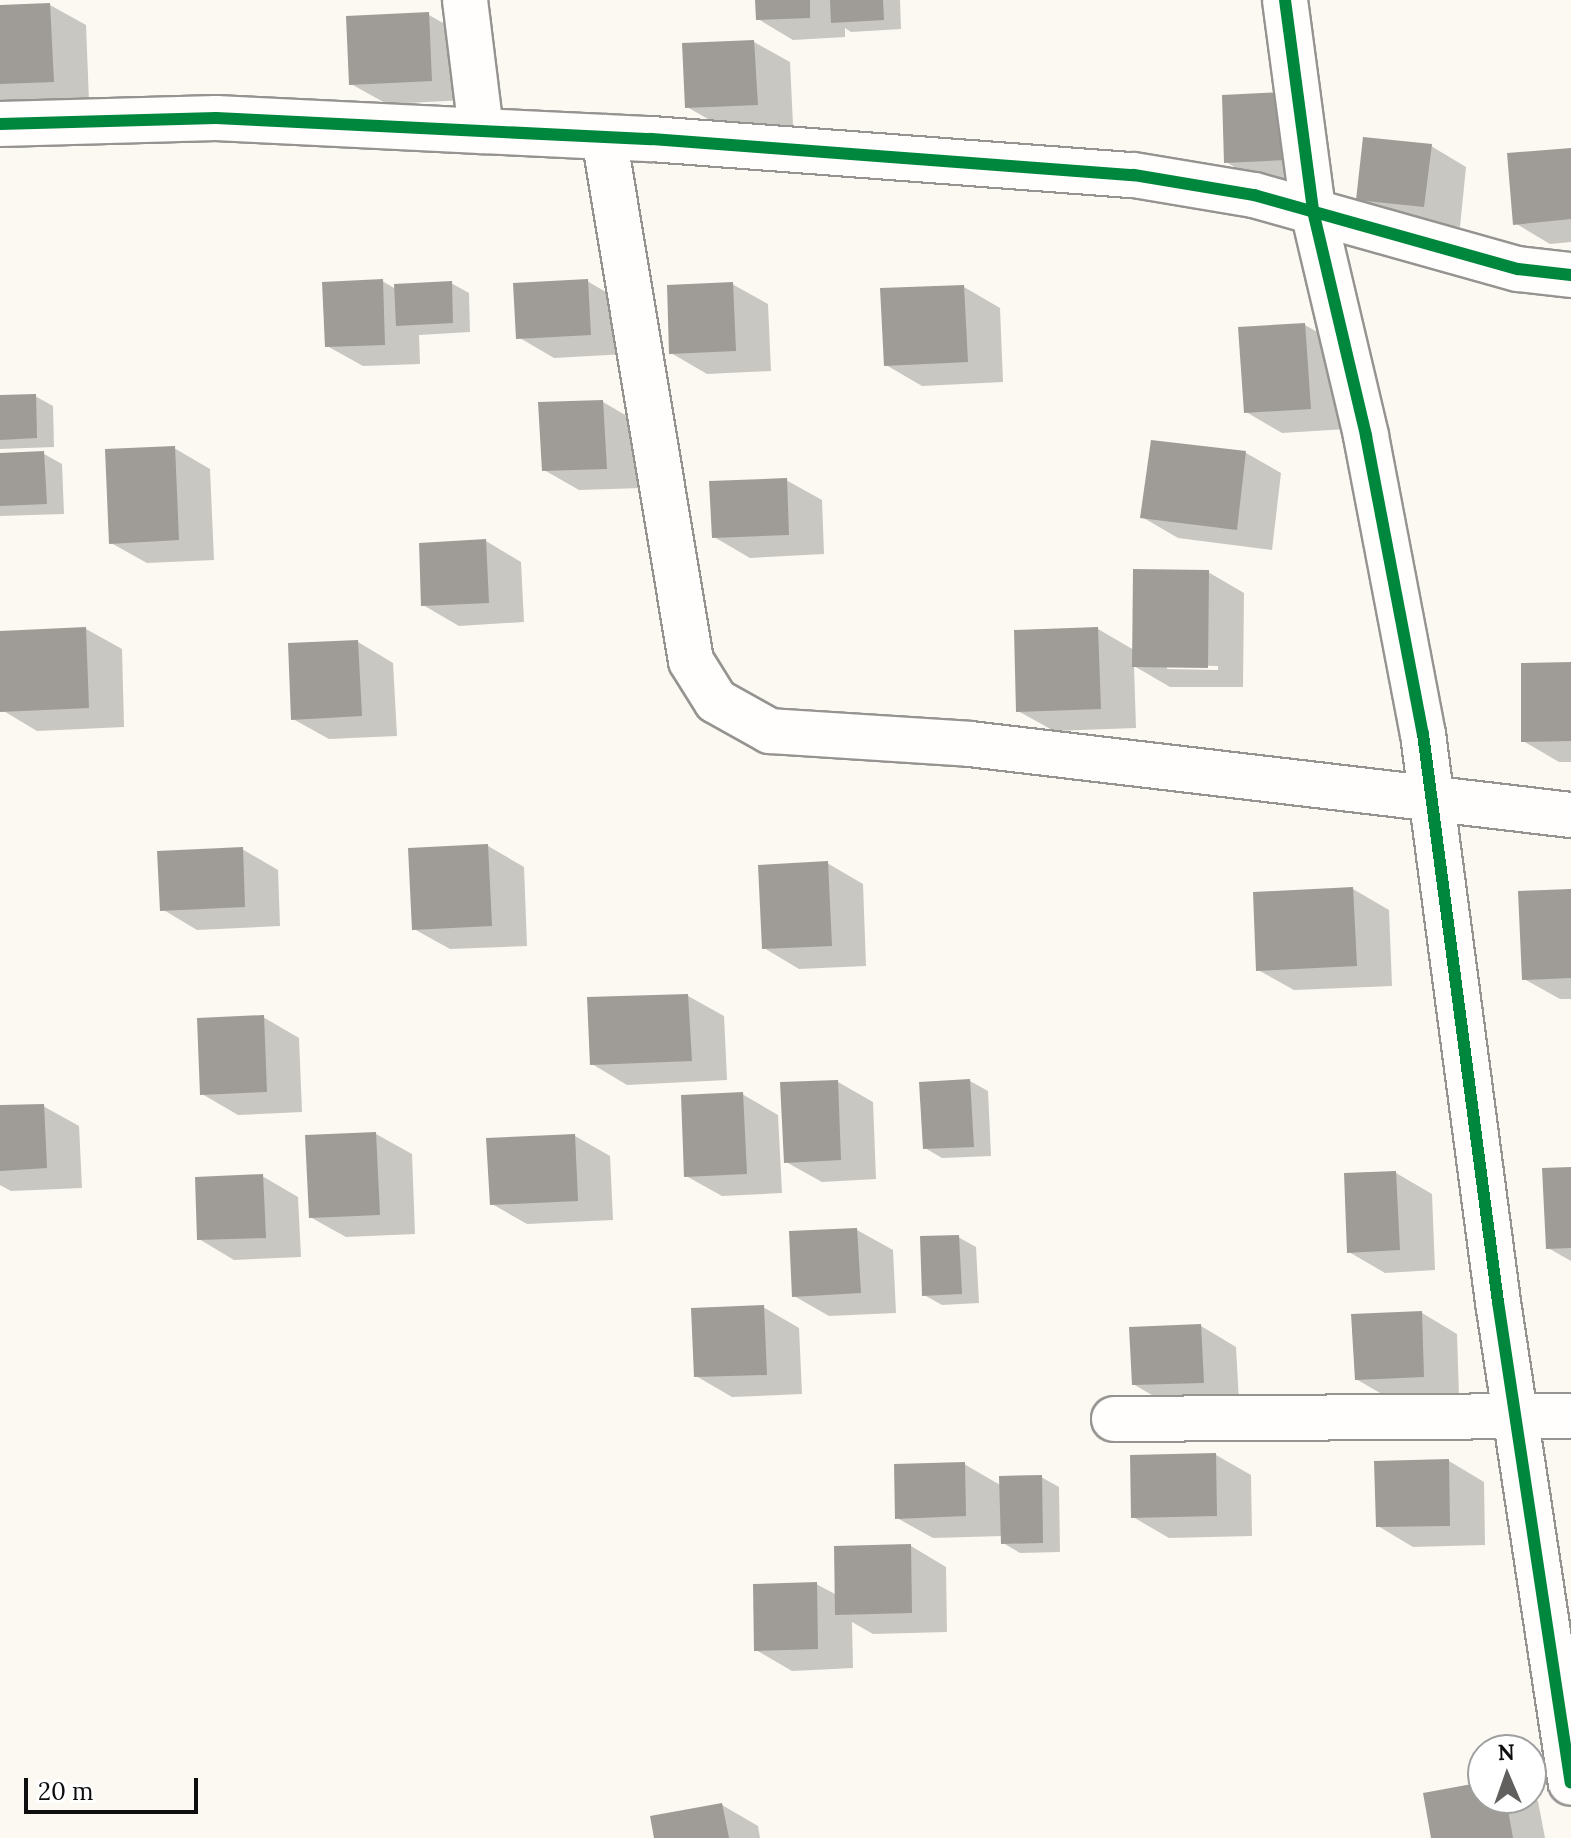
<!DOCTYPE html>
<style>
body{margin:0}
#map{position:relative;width:1571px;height:1838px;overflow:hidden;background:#fcf9f2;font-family:Lora,serif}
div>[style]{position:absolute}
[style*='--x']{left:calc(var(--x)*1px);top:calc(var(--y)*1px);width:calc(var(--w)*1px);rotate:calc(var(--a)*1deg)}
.shadow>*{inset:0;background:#0003}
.building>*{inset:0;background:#9f9c98}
.roads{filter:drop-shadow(2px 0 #959491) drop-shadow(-2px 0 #959491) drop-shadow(0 2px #959491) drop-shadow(0 -2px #959491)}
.minor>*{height:44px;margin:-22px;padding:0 22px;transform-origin:22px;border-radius:22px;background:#fffefd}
.cycleway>*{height:12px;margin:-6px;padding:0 6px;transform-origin:6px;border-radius:6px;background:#00873e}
span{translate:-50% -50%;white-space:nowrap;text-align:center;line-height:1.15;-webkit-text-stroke:8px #fff;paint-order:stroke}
.north{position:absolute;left:1467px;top:1734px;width:80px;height:80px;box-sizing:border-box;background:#fff;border:2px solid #9f9f9f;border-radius:50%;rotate:358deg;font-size:22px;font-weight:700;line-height:32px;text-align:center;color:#0e0e0e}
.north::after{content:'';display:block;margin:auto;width:28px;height:36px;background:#61605e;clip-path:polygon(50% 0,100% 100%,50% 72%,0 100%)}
.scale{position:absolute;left:24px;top:1778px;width:174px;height:36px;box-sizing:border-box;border:4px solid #0e0e0e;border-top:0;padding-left:10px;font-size:24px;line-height:28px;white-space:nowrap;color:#0e0e0e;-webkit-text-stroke:6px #fff;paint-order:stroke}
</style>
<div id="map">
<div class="shadow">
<div style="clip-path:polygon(757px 0,900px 0,901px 29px,851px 32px,845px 28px,845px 37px,793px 40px,758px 19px)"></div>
<div style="clip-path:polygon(50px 5px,86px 25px,89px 101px,0 102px,0 7px)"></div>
<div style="clip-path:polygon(429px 15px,464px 35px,466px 100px,387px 104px,351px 84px)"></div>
<div style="clip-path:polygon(754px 42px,790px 62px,793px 125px,722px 127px,687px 107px)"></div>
<div style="clip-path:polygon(1224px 97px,1320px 180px,1262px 183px,1226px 162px)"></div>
<div style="clip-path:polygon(1431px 146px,1466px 167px,1460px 227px,1394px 220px,1358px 199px)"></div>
<div style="clip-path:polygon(1571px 150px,1571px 242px,1550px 244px,1515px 223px)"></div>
<div style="clip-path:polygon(382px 281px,396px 289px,451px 283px,469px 293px,470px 332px,419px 335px,420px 364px,363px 366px,327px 346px)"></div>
<div style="clip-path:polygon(587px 281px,623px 302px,626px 354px,554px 358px,518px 337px)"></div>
<div style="clip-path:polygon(732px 284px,768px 304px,771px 371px,707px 374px,671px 353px)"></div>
<div style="clip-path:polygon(964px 287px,1000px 308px,1003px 382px,922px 386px,886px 365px)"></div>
<div style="clip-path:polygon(1305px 325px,1340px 345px,1346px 429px,1282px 433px,1246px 412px)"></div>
<div style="clip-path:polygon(35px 396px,53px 406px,54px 447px,0 449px,0 397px)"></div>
<div style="clip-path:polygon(603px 402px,639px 423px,642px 488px,579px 490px,544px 470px)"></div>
<div style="clip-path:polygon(1152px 442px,1246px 453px,1281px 473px,1272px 550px,1178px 538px,1142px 517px)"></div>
<div style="clip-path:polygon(174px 448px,210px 469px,214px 560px,147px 563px,111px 543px)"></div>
<div style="clip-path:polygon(44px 454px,62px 464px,64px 514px,0 516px,0 455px)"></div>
<div style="clip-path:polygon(786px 480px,822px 500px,824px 554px,750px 558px,714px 537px)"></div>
<div style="clip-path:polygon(486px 541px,521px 562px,524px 622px,459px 626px,423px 605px)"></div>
<div style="clip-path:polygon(evenodd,1208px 572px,1244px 593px,1243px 687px,1170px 687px,1134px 666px,1136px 728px,1054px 731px,1018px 711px,1098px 629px,1134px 650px,1208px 572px,1167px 665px,1218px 666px,1218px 670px,1167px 669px,1167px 665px)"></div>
<div style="clip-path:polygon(86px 629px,122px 649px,124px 727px,37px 731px,2px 710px,0 633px)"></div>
<div style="clip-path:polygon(358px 642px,393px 663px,397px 736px,329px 739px,293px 719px)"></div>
<div style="clip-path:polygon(1571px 664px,1571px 762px,1559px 762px,1523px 741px)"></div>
<div style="clip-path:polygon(488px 846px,524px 867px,527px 946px,450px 949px,414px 929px)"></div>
<div style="clip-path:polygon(242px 849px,278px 870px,280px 926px,197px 930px,162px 909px)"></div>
<div style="clip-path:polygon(827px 863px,863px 884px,866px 966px,799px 969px,764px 948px)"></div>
<div style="clip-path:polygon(1353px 889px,1389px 910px,1392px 986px,1294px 990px,1258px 970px)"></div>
<div style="clip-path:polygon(1571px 891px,1571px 999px,1560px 999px,1524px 979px)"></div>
<div style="clip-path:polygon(688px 996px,724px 1016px,727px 1080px,627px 1085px,592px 1064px)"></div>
<div style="clip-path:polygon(263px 1017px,299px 1038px,302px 1112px,238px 1115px,202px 1094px)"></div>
<div style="clip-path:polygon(970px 1081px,988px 1091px,991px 1156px,942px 1158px,925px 1148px)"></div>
<div style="clip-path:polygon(838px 1082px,873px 1102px,876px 1179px,822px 1182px,786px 1162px)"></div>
<div style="clip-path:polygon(742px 1094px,778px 1115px,782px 1193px,722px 1196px,686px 1176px)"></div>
<div style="clip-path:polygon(43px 1106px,79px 1126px,82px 1188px,11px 1191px,0 1185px,0 1107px)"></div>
<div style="clip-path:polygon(376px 1134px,412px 1154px,415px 1234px,346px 1237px,310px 1217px)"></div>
<div style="clip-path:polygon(575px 1136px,610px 1156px,613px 1220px,527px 1224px,492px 1204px)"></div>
<div style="clip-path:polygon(1571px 1169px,1571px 1261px,1548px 1248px)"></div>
<div style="clip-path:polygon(1396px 1173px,1432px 1194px,1435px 1270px,1385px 1273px,1349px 1252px)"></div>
<div style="clip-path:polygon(262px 1176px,298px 1197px,301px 1257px,234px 1260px,199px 1239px)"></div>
<div style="clip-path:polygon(857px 1230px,893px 1250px,896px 1313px,829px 1316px,794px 1296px)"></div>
<div style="clip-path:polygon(958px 1237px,976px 1247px,979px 1303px,942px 1305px,924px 1295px)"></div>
<div style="clip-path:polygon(763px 1307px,799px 1328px,802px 1394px,732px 1397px,696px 1376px)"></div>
<div style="clip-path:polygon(1422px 1313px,1457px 1334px,1459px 1396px,1392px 1400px,1356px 1379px)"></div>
<div style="clip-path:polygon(1201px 1326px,1236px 1347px,1239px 1402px,1169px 1405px,1133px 1384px)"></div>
<div style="clip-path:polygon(1216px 1455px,1251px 1475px,1252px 1536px,1169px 1538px,1133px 1517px)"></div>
<div style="clip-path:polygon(1449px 1461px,1484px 1482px,1485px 1545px,1413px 1547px,1378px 1526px)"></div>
<div style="clip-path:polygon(964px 1464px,1002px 1486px,1041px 1477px,1059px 1487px,1060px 1552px,1020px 1553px,1003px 1543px,1003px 1536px,933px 1538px,897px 1518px)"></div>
<div style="clip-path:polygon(911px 1546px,946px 1567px,947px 1632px,873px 1634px,852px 1622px,853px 1668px,792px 1671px,756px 1650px,816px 1584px,837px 1595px)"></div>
<div style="clip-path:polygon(1483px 1784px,1483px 1798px,1531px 1797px,1538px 1801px,1545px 1838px,1433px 1838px)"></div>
<div style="clip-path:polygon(722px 1805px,758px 1826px,760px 1838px,656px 1838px)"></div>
</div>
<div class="building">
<div style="clip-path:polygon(755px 0,810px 0,810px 18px,756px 20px)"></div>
<div style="clip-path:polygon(830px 0,883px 0,884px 20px,831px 23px)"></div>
<div style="clip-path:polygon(50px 3px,54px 82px,0 84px,0 5px)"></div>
<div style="clip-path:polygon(429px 12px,432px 81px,349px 85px,346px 16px)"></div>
<div style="clip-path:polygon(754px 40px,758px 105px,685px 108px,682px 43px)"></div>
<div style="clip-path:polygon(1283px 92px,1285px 160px,1224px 163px,1222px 95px)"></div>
<div style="clip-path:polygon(1363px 137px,1432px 144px,1424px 207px,1356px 200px)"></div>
<div style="clip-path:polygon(1571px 148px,1571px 219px,1513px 225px,1507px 153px)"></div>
<div style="clip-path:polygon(383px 279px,385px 345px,325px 347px,322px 282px)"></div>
<div style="clip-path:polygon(588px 279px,591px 335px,516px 339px,513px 283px)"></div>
<div style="clip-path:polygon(452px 281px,453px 323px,396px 326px,394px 284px)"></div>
<div style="clip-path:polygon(733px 282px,736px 351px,669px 354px,667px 285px)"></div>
<div style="clip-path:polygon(964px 285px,968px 362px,884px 366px,880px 288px)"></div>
<div style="clip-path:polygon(1305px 323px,1311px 409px,1244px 413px,1238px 327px)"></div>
<div style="clip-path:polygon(36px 394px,37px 438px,0 440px,0 395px)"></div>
<div style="clip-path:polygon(603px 400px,607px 469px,542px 471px,538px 402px)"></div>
<div style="clip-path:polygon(1151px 440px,1246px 451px,1237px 530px,1140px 518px)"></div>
<div style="clip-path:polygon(175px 446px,179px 540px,109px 544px,105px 449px)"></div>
<div style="clip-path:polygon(44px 451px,47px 504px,0 506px,0 453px)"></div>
<div style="clip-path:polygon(787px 478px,789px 535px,712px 538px,709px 481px)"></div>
<div style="clip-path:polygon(486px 539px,489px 603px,421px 606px,419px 543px)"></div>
<div style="clip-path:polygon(1133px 569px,1209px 570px,1208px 668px,1132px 667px)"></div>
<div style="clip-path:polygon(86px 627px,89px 708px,0 712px,0 631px)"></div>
<div style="clip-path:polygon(1098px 627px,1101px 709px,1016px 712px,1014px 630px)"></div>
<div style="clip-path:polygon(358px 640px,362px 716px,291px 720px,288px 643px)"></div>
<div style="clip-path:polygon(1571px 662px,1571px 741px,1521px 742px,1521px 663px)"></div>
<div style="clip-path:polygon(488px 844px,492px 926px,412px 930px,408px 848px)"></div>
<div style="clip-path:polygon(243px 847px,245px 907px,160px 911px,157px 851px)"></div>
<div style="clip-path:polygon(828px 861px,832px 946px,762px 949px,758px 865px)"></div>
<div style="clip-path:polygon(1353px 887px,1357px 966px,1256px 971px,1253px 892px)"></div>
<div style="clip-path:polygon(1571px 889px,1571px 978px,1522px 980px,1518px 891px)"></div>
<div style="clip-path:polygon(688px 994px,692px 1061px,590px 1065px,587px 997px)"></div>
<div style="clip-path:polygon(264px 1015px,267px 1092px,200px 1095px,197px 1018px)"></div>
<div style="clip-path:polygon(970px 1079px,974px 1147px,923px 1149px,919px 1082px)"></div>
<div style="clip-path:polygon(838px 1080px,841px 1160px,784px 1163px,780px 1082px)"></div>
<div style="clip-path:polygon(743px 1092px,747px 1174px,684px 1177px,681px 1095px)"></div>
<div style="clip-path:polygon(44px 1104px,47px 1168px,0 1171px,0 1105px)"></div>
<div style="clip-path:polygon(376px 1132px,380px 1215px,309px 1218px,305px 1135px)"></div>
<div style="clip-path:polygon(575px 1134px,578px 1201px,490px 1205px,486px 1138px)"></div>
<div style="clip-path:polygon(1571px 1167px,1571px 1248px,1546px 1249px,1542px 1168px)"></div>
<div style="clip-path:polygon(1396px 1171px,1400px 1250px,1347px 1253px,1344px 1173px)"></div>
<div style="clip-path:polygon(263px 1174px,266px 1238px,197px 1240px,195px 1177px)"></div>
<div style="clip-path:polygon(857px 1228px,861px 1293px,792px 1297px,789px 1231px)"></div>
<div style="clip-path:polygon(959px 1235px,962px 1294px,922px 1296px,920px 1236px)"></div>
<div style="clip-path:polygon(764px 1305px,767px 1375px,694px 1377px,691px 1308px)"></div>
<div style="clip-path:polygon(1422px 1311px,1424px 1377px,1355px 1380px,1351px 1314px)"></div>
<div style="clip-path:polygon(1201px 1324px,1204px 1383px,1132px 1385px,1129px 1327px)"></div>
<div style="clip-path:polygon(1216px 1453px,1217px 1516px,1131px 1518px,1130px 1455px)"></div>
<div style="clip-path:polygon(1449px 1459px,1450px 1526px,1376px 1527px,1374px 1461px)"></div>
<div style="clip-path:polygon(965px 1462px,966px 1516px,895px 1519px,894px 1464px)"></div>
<div style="clip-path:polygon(1042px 1475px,1043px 1543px,1001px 1544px,999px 1476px)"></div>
<div style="clip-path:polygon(911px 1544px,912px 1613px,835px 1615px,834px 1546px)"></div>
<div style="clip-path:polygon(817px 1582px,818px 1649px,754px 1651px,753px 1584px)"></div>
<div style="clip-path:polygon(1483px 1782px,1483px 1798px,1506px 1798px,1513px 1838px,1431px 1838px,1423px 1793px)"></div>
<div style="clip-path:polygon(722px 1803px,729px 1838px,654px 1838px,650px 1816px)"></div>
</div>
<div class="roads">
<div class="minor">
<div style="--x:465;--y:0;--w:132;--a:83"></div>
<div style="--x:1285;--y:0;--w:213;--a:82.4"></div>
<div style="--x:1313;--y:211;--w:231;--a:76.7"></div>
<div style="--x:1366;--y:436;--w:303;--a:79.2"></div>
<div style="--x:1423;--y:734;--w:573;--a:82.48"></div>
<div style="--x:1498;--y:1302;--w:486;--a:81.4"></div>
<div style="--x:0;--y:124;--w:216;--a:-1.6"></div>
<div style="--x:216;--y:118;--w:436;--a:2.8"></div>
<div style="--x:651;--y:139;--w:484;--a:4.3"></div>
<div style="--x:1134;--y:175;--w:122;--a:9.5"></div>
<div style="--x:1254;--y:195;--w:274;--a:15.7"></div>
<div style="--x:1518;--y:269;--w:53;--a:6.5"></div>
<div style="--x:604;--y:137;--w:531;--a:80.57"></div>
<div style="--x:691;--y:661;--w:47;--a:58"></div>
<div style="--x:716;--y:701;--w:62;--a:29.1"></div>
<div style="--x:770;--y:731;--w:200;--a:3.7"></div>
<div style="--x:970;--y:744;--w:605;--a:6.74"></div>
<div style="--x:1114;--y:1419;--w:457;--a:-0.4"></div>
</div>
</div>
<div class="cycleway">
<div style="--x:1285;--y:0;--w:213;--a:82.4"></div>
<div style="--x:1313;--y:211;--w:231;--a:76.7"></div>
<div style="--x:1366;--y:436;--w:303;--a:79.2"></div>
<div style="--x:1423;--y:734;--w:573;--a:82.48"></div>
<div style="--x:1498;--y:1302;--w:486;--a:81.4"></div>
<div style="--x:0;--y:124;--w:216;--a:-1.6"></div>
<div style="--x:216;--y:118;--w:436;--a:2.8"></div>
<div style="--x:651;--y:139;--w:484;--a:4.3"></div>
<div style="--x:1134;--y:175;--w:122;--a:9.5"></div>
<div style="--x:1254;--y:195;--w:274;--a:15.7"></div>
<div style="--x:1518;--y:269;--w:53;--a:6.5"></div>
</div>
<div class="north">N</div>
<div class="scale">20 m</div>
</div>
